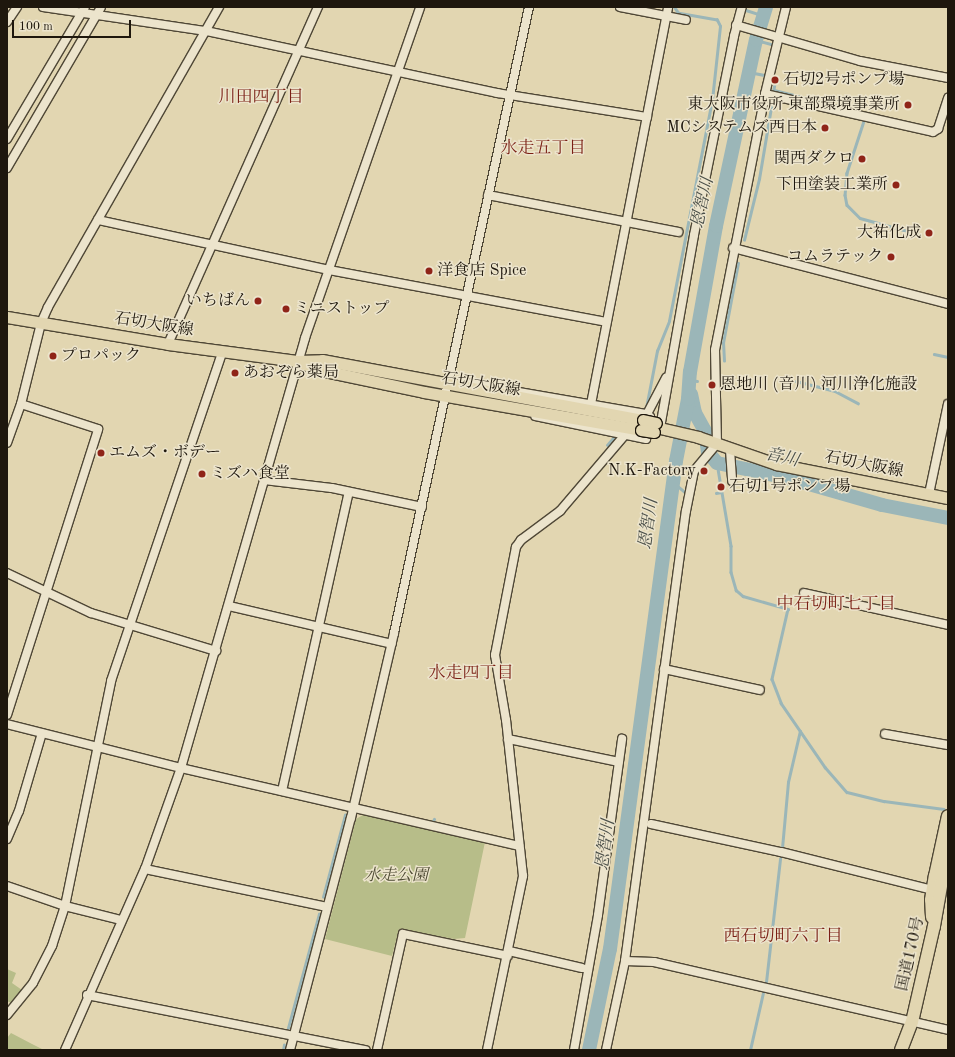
<!DOCTYPE html>
<meta charset="utf-8">
<style>
body{margin:0}
#map{position:relative;width:955px;height:1057px;overflow:hidden;background:#e2d6b1;font-family:"Old Standard TT","Noto Serif JP",serif}
div>[style]{position:absolute}
[style*='--x']{left:calc(var(--x)*1px);top:calc(var(--y)*1px);width:calc(var(--w)*1px);rotate:calc(var(--a)*1deg)}
.green>*{inset:0;background:#b7bd89}
.stream>*{height:2.5px;margin:-1.25px;padding:0 1.25px;transform-origin:1.25px;border-radius:1.25px;background:#9bb6b8}
.river>*{height:14px;margin:-7px;padding:0 7px;transform-origin:7px;border-radius:7px;background:#9bb6b8}
.roads{filter:drop-shadow(1px 0 #4f4736) drop-shadow(-1px 0 #4f4736) drop-shadow(0 1px #4f4736) drop-shadow(0 -1px #4f4736)}
.minor>*{height:8px;margin:-4px;padding:0 4px;transform-origin:4px;border-radius:4px;background:#ece4cc}
.major>*{height:11px;margin:-5.5px;padding:0 5.5px;transform-origin:5.5px;border-radius:5.5px;background:#e2d6b1}
.highway>*{height:12px;margin:-6px;padding:0 6px;transform-origin:6px;border-radius:6px;background:#e2d6b1}
.bridges{filter:drop-shadow(1px 0 #1e170d) drop-shadow(-1px 0 #1e170d) drop-shadow(0 1px #1e170d) drop-shadow(0 -1px #1e170d)}
.major-bridge>*{height:11px;margin:-5.5px;padding:0 5.5px;transform-origin:5.5px;border-radius:5.5px;background:#e2d6b1}
.dots>*{width:11px;height:11px;translate:-50% -50%;box-sizing:border-box;border:2px solid #ece4cc;border-radius:50%}
span{translate:-50% -50%;white-space:nowrap;text-align:center;line-height:1.15;-webkit-text-stroke:3px #ece4cc;paint-order:stroke}
.poi-label{font-size:16px;color:#1e170d}
.left{translate:0 -50%;text-align:left}
.right{translate:-100% -50%;text-align:right}
.street-label{font-size:16px;color:#1e170d}
.park-label{font-size:16px;color:#4c4932;font-style:italic}
.neighbourhood-label{font-size:17px;color:#7a1f14}
.water-label{font-size:17px;color:#4a4f49;font-style:italic}
.frame{position:absolute;inset:0;border:8px solid #1e170d;pointer-events:none}
.scale{position:absolute;left:12px;top:20px;width:119px;height:18px;box-sizing:border-box;border:2px solid #1e170d;border-top:0;padding-left:5px;font-size:12px;line-height:14px;white-space:nowrap;color:#1e170d;-webkit-text-stroke:3px #ece4cc;paint-order:stroke}
</style>
<div id="map">
<div class="green">
<div style="clip-path:polygon(363px 815px,485px 842px,465px 938px,454px 939px,399px 929px,392px 956px,325px 939px,356px 819px)"></div>
<div style="clip-path:polygon(7px 969px,16px 973px,12px 983px,22px 990px,11px 1003px,7px 1001px)"></div>
<div style="clip-path:polygon(11px 1033px,32px 1044px,44px 1050px,7px 1050px,7px 1038px)"></div>
</div>
<div class="stream">
<div style="--x:746;--y:10;--w:19;--a:18"></div>
<div style="--x:756;--y:40;--w:16;--a:15"></div>
<div style="--x:749;--y:72;--w:15;--a:11"></div>
<div style="--x:771;--y:76;--w:5;--a:11"></div>
<div style="--x:776;--y:77;--w:13;--a:99"></div>
<div style="--x:774;--y:90;--w:95;--a:14"></div>
<div style="--x:864;--y:121;--w:55;--a:108.1"></div>
<div style="--x:847;--y:173;--w:22;--a:95"></div>
<div style="--x:845;--y:195;--w:10;--a:79"></div>
<div style="--x:847;--y:205;--w:18;--a:45"></div>
<div style="--x:860;--y:218;--w:60;--a:15.4"></div>
<div style="--x:744;--y:240;--w:63;--a:-76.2"></div>
<div style="--x:759;--y:179;--w:79;--a:-80.5"></div>
<div style="--x:934;--y:354;--w:14;--a:12"></div>
<div style="--x:724;--y:361;--w:18;--a:-93"></div>
<div style="--x:723;--y:343;--w:81;--a:-79.4"></div>
<div style="--x:689;--y:380;--w:8;--a:7"></div>
<div style="--x:796;--y:381;--w:40;--a:14.4"></div>
<div style="--x:835;--y:391;--w:26;--a:28"></div>
<div style="--x:646;--y:408;--w:58;--a:-79.1"></div>
<div style="--x:657;--y:351;--w:32;--a:-68"></div>
<div style="--x:669;--y:321;--w:225;--a:-79"></div>
<div style="--x:712;--y:100;--w:74;--a:-83.8"></div>
<div style="--x:720;--y:26;--w:7;--a:-117"></div>
<div style="--x:717;--y:20;--w:40;--a:-170"></div>
<div style="--x:678;--y:13;--w:7;--a:-124"></div>
<div style="--x:607;--y:445;--w:9;--a:-49"></div>
<div style="--x:720;--y:459;--w:6;--a:51"></div>
<div style="--x:717;--y:463;--w:84;--a:80.4"></div>
<div style="--x:731;--y:546;--w:26;--a:90"></div>
<div style="--x:731;--y:572;--w:19;--a:74"></div>
<div style="--x:736;--y:590;--w:9;--a:41"></div>
<div style="--x:743;--y:596;--w:47;--a:16.1"></div>
<div style="--x:788;--y:609;--w:72;--a:102.9"></div>
<div style="--x:772;--y:679;--w:26;--a:69"></div>
<div style="--x:781;--y:703;--w:78;--a:55.5"></div>
<div style="--x:825;--y:767;--w:33;--a:49"></div>
<div style="--x:847;--y:792;--w:38;--a:14"></div>
<div style="--x:884;--y:801;--w:60;--a:7.7"></div>
<div style="--x:673;--y:482;--w:16;--a:40"></div>
<div style="--x:716;--y:493;--w:5;--a:-11"></div>
<div style="--x:433;--y:821;--w:2;--a:-63"></div>
<div style="--x:782;--y:848;--w:66;--a:-84.8"></div>
<div style="--x:788;--y:782;--w:52;--a:-76.8"></div>
<div style="--x:323;--y:897;--w:85;--a:-75"></div>
<div style="--x:766;--y:982;--w:124;--a:-83.5"></div>
<div style="--x:288;--y:1028;--w:118;--a:-74.8"></div>
<div style="--x:283;--y:1050;--w:5;--a:-79"></div>
<div style="--x:750;--y:1050;--w:58;--a:-77.2"></div>
</div>
<div class="river">
<div style="--x:691;--y:394;--w:19;--a:78"></div>
<div style="--x:695;--y:413;--w:21;--a:61"></div>
<div style="--x:705;--y:431;--w:21;--a:82"></div>
<div style="--x:708;--y:452;--w:14;--a:51"></div>
<div style="--x:717;--y:463;--w:73;--a:11.9"></div>
<div style="--x:788;--y:478;--w:98;--a:16"></div>
<div style="--x:882;--y:505;--w:67;--a:11.1"></div>
<div style="--x:589;--y:1050;--w:103;--a:-78.3"></div>
<div style="--x:610;--y:949;--w:492;--a:-82.3"></div>
<div style="--x:676;--y:461;--w:63;--a:-79"></div>
<div style="--x:688;--y:399;--w:27;--a:-86"></div>
<div style="--x:690;--y:372;--w:148;--a:-79.9"></div>
<div style="--x:716;--y:226;--w:190;--a:-77.9"></div>
<div style="--x:756;--y:40;--w:34;--a:-73"></div>
</div>
<div class="roads">
<div class="minor">
<div style="--x:43;--y:7;--w:165;--a:8.4"></div>
<div style="--x:206;--y:31;--w:298;--a:12"></div>
<div style="--x:497;--y:93;--w:152;--a:9.1"></div>
<div style="--x:620;--y:7;--w:67;--a:11.1"></div>
<div style="--x:7;--y:22;--w:18;--a:-56"></div>
<div style="--x:736;--y:25;--w:129;--a:16.2"></div>
<div style="--x:860;--y:61;--w:90;--a:10.9"></div>
<div style="--x:765;--y:94;--w:172;--a:12.7"></div>
<div style="--x:933;--y:132;--w:6;--a:-31"></div>
<div style="--x:938;--y:129;--w:33;--a:-72"></div>
<div style="--x:7;--y:139;--w:153;--a:-59.4"></div>
<div style="--x:7;--y:168;--w:186;--a:-59.7"></div>
<div style="--x:488;--y:195;--w:194;--a:11"></div>
<div style="--x:98;--y:220;--w:236;--a:12.2"></div>
<div style="--x:329;--y:270;--w:282;--a:10.6"></div>
<div style="--x:733;--y:248;--w:222;--a:14.6"></div>
<div style="--x:168;--y:344;--w:369;--a:-66"></div>
<div style="--x:461;--y:382;--w:189;--a:9.8"></div>
<div style="--x:647;--y:414;--w:4;--a:45"></div>
<div style="--x:650;--y:417;--w:22;--a:100"></div>
<div style="--x:646;--y:439;--w:113;--a:-168.3"></div>
<div style="--x:591;--y:404;--w:404;--a:-79"></div>
<div style="--x:647;--y:414;--w:41;--a:-62.2"></div>
<div style="--x:660;--y:428;--w:196;--a:-80"></div>
<div style="--x:694;--y:235;--w:203;--a:-78.6"></div>
<div style="--x:734;--y:36;--w:30;--a:-75"></div>
<div style="--x:7;--y:443;--w:41;--a:-70.3"></div>
<div style="--x:21;--y:404;--w:83;--a:-76.1"></div>
<div style="--x:41;--y:323;--w:17;--a:-66"></div>
<div style="--x:48;--y:307;--w:345;--a:-60.3"></div>
<div style="--x:730;--y:450;--w:31;--a:86"></div>
<div style="--x:264;--y:480;--w:68;--a:6.7"></div>
<div style="--x:332;--y:488;--w:92;--a:11.9"></div>
<div style="--x:929;--y:494;--w:92;--a:-78.1"></div>
<div style="--x:7;--y:573;--w:93;--a:25.5"></div>
<div style="--x:91;--y:613;--w:131;--a:16.9"></div>
<div style="--x:804;--y:593;--w:148;--a:12.5"></div>
<div style="--x:229;--y:606;--w:167;--a:13.1"></div>
<div style="--x:664;--y:669;--w:98;--a:12.3"></div>
<div style="--x:7;--y:715;--w:300;--a:-72.3"></div>
<div style="--x:98;--y:429;--w:81;--a:-162"></div>
<div style="--x:7;--y:724;--w:179;--a:14.2"></div>
<div style="--x:181;--y:768;--w:347;--a:13"></div>
<div style="--x:885;--y:734;--w:64;--a:9.9"></div>
<div style="--x:508;--y:739;--w:113;--a:11.7"></div>
<div style="--x:282;--y:791;--w:306;--a:-77.4"></div>
<div style="--x:651;--y:824;--w:133;--a:12.2"></div>
<div style="--x:781;--y:852;--w:160;--a:14.1"></div>
<div style="--x:7;--y:839;--w:30;--a:-67"></div>
<div style="--x:19;--y:811;--w:81;--a:-73.6"></div>
<div style="--x:145;--y:869;--w:186;--a:11.8"></div>
<div style="--x:7;--y:886;--w:61;--a:19"></div>
<div style="--x:65;--y:906;--w:58;--a:14"></div>
<div style="--x:509;--y:951;--w:75;--a:13.1"></div>
<div style="--x:625;--y:961;--w:29;--a:2"></div>
<div style="--x:654;--y:962;--w:302;--a:13"></div>
<div style="--x:87;--y:995;--w:284;--a:11.2"></div>
<div style="--x:7;--y:1015;--w:41;--a:-50.9"></div>
<div style="--x:33;--y:983;--w:42;--a:-62.8"></div>
<div style="--x:52;--y:946;--w:42;--a:-72"></div>
<div style="--x:65;--y:906;--w:230;--a:-78.4"></div>
<div style="--x:111;--y:681;--w:348;--a:-71.3"></div>
<div style="--x:65;--y:1050;--w:198;--a:-66.2"></div>
<div style="--x:145;--y:869;--w:107;--a:-70.4"></div>
<div style="--x:181;--y:768;--w:448;--a:-73.9"></div>
<div style="--x:305;--y:338;--w:350;--a:-70.8"></div>
<div style="--x:290;--y:1050;--w:240;--a:-75.3"></div>
<div style="--x:351;--y:818;--w:190;--a:-76.9"></div>
<div style="--x:394;--y:633;--w:640;--a:-77.83"></div>
<div style="--x:377;--y:1050;--w:119;--a:-77.4"></div>
<div style="--x:403;--y:934;--w:107;--a:11.8"></div>
<div style="--x:487;--y:1050;--w:178;--a:-78.3"></div>
<div style="--x:523;--y:876;--w:157;--a:-96.2"></div>
<div style="--x:506;--y:720;--w:66;--a:-99.6"></div>
<div style="--x:495;--y:655;--w:110;--a:-79"></div>
<div style="--x:516;--y:547;--w:9;--a:-54"></div>
<div style="--x:521;--y:540;--w:49;--a:-36.6"></div>
<div style="--x:560;--y:511;--w:100;--a:-49.5"></div>
<div style="--x:574;--y:1050;--w:137;--a:-79.9"></div>
<div style="--x:598;--y:915;--w:178;--a:-82.2"></div>
<div style="--x:606;--y:1050;--w:91;--a:-77.9"></div>
<div style="--x:625;--y:961;--w:454;--a:-82.3"></div>
<div style="--x:686;--y:511;--w:41;--a:-78.7"></div>
<div style="--x:694;--y:471;--w:35;--a:-50"></div>
<div style="--x:717;--y:444;--w:94;--a:-91.2"></div>
<div style="--x:715;--y:350;--w:261;--a:-78.9"></div>
<div style="--x:765;--y:94;--w:89;--a:-76.4"></div>
</div>
<div class="major">
<div style="--x:7;--y:317;--w:163;--a:9.5"></div>
<div style="--x:168;--y:344;--w:130;--a:7.5"></div>
<div style="--x:297;--y:361;--w:25;--a:-2"></div>
<div style="--x:322;--y:360;--w:327;--a:10.6"></div>
<div style="--x:301;--y:363;--w:20;--a:20"></div>
<div style="--x:320;--y:370;--w:106;--a:11.9"></div>
<div style="--x:424;--y:392;--w:220;--a:9.9"></div>
<div style="--x:656;--y:423;--w:6;--a:51"></div>
<div style="--x:660;--y:428;--w:39;--a:13"></div>
<div style="--x:698;--y:437;--w:83;--a:19.1"></div>
<div style="--x:776;--y:464;--w:175;--a:11.2"></div>
</div>
<div class="highway">
<div style="--x:932;--y:917;--w:17;--a:-93"></div>
<div style="--x:931;--y:900;--w:24;--a:-81"></div>
<div style="--x:935;--y:876;--w:61;--a:-77.8"></div>
<div style="--x:901;--y:1050;--w:30;--a:-69"></div>
<div style="--x:912;--y:1022;--w:98;--a:-77.1"></div>
<div style="--x:934;--y:926;--w:80;--a:-80"></div>
</div>
</div>
<div class="bridges">
<div class="major-bridge">
<div style="--x:643;--y:420;--w:13;--a:13"></div>
<div style="--x:641;--y:430;--w:13;--a:9"></div>
</div>
</div>
<div class="dots">
<div style="left:775px;top:80px;background:#8f2418"></div>
<div style="left:908px;top:105px;background:#8f2418"></div>
<div style="left:825px;top:128px;background:#8f2418"></div>
<div style="left:862px;top:159px;background:#8f2418"></div>
<div style="left:896px;top:185px;background:#8f2418"></div>
<div style="left:929px;top:233px;background:#8f2418"></div>
<div style="left:891px;top:257px;background:#8f2418"></div>
<div style="left:429px;top:271px;background:#8f2418"></div>
<div style="left:258px;top:301px;background:#8f2418"></div>
<div style="left:286px;top:309px;background:#8f2418"></div>
<div style="left:53px;top:356px;background:#8f2418"></div>
<div style="left:235px;top:373px;background:#8f2418"></div>
<div style="left:712px;top:385px;background:#8f2418"></div>
<div style="left:101px;top:453px;background:#8f2418"></div>
<div style="left:704px;top:471px;background:#8f2418"></div>
<div style="left:202px;top:474px;background:#8f2418"></div>
<div style="left:721px;top:487px;background:#8f2418"></div>
</div>
<div class="poi-label">
<span class="left" style="left:783px;top:80px">石切2号ポンプ場</span>
<span class="right" style="left:900px;top:105px">東大阪市役所 東部環境事業所</span>
<span class="right" style="left:817px;top:128px">MCシステムズ西日本</span>
<span class="right" style="left:854px;top:159px">関西ダクロ</span>
<span class="right" style="left:888px;top:185px">下田塗装工業所</span>
<span class="right" style="left:921px;top:233px">大祐化成</span>
<span class="right" style="left:883px;top:257px">コムラテック</span>
<span class="left" style="left:437px;top:271px">洋食店 Spice</span>
<span class="right" style="left:250px;top:301px">いちばん</span>
<span class="left" style="left:294px;top:309px">ミニストップ</span>
<span class="left" style="left:61px;top:356px">プロパック</span>
<span class="left" style="left:243px;top:373px">あおぞら薬局</span>
<span class="left" style="left:720px;top:385px">恩地川 (音川) 河川浄化施設</span>
<span class="left" style="left:109px;top:453px">エムズ・ボデー</span>
<span class="right" style="left:696px;top:471px">N.K-Factory</span>
<span class="left" style="left:210px;top:474px">ミズハ食堂</span>
<span class="left" style="left:729px;top:487px">石切1号ポンプ場</span>
</div>
<div class="street-label">
<span style="left:154px;top:325px;rotate:9deg">石切大阪線</span>
<span style="left:481px;top:385px;rotate:9deg">石切大阪線</span>
<span style="left:864px;top:465px;rotate:11deg">石切大阪線</span>
<span style="left:911px;top:954px;rotate:-77deg">国道170号</span>
</div>
<div class="park-label">
<span style="left:396px;top:876px">水走公園</span>
</div>
<div class="neighbourhood-label">
<span style="left:261px;top:98px">川田四丁目</span>
<span style="left:543px;top:149px">水走五丁目</span>
<span style="left:836px;top:605px">中石切町七丁目</span>
<span style="left:471px;top:674px">水走四丁目</span>
<span style="left:783px;top:937px">西石切町六丁目</span>
</div>
<div class="water-label">
<span style="left:703px;top:203px;rotate:-78deg">恩智川</span>
<span style="left:782px;top:458px;rotate:13deg">音川</span>
<span style="left:649px;top:524px;rotate:-82deg">恩智川</span>
<span style="left:606px;top:845px;rotate:-82deg">恩智川</span>
</div>
<div class="frame"></div>
<div class="scale">100 m</div>
</div>
